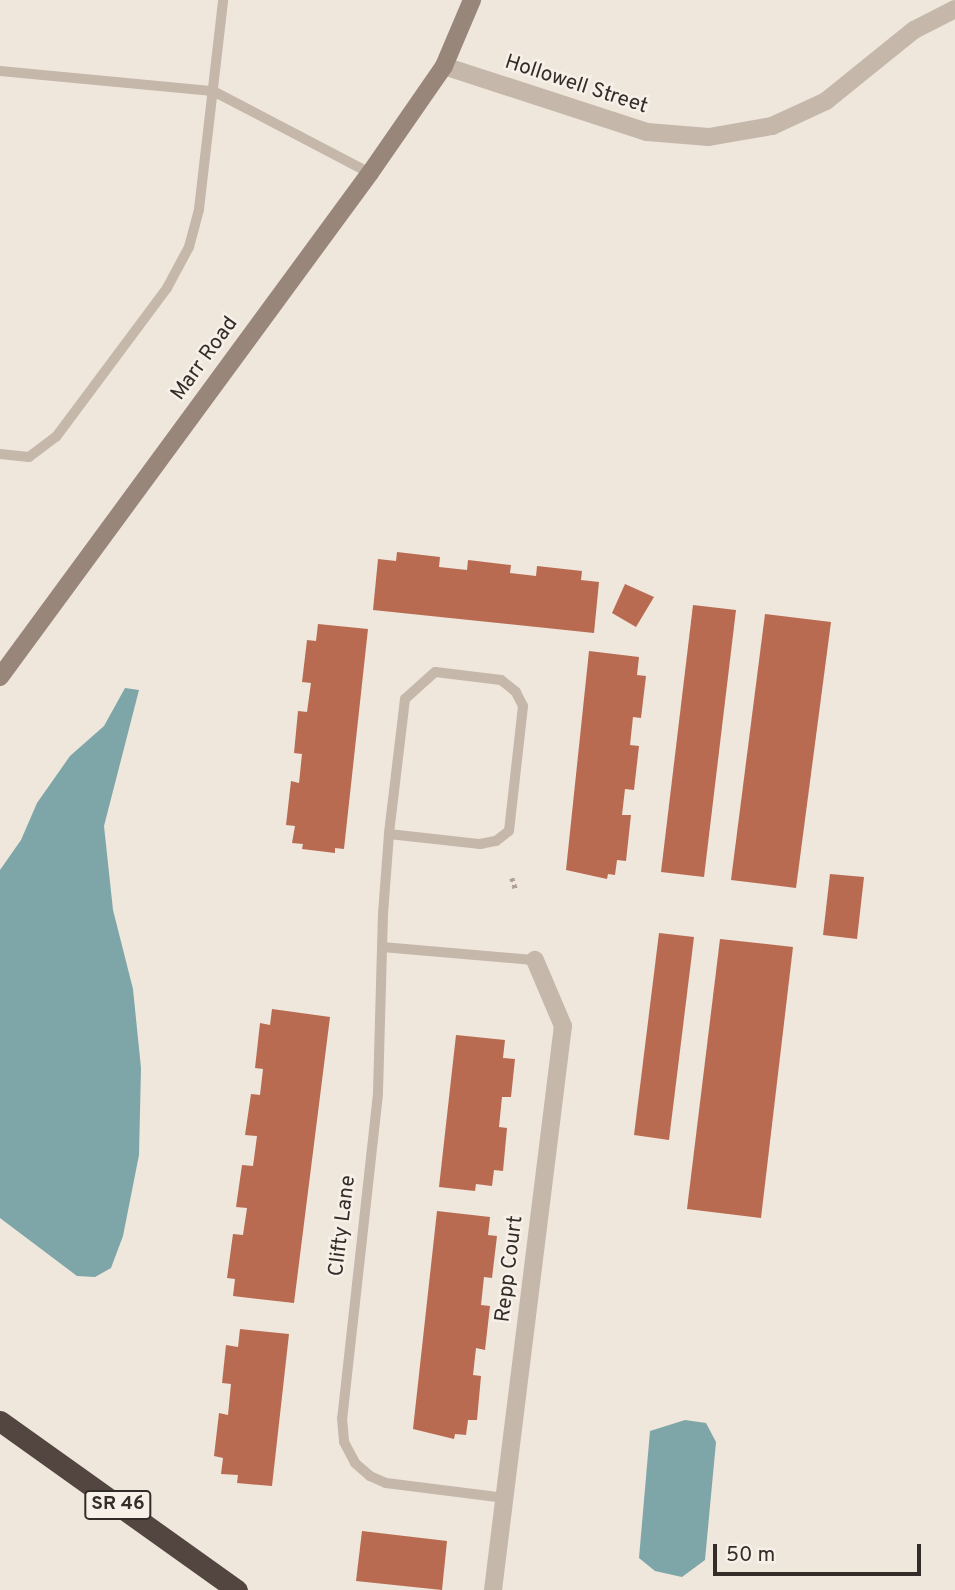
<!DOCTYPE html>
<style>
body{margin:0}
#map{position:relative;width:955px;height:1590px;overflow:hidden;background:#efe6dc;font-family:Overpass,sans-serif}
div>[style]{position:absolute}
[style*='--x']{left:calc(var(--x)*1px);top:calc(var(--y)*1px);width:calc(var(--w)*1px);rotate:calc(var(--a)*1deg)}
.water>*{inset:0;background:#7ea6a9}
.building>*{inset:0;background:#b86b51}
.path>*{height:4.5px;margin-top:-2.25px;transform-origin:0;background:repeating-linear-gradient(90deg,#b1a194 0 3.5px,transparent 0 7px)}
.lane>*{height:10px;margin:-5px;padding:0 5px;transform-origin:5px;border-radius:5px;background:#c5b7a9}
.street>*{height:18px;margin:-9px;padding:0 9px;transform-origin:9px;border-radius:9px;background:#c5b7a9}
.secondary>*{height:18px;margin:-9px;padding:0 9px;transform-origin:9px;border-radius:9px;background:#99867b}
.highway>*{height:21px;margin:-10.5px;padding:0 10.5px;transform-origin:10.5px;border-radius:10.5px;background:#534640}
span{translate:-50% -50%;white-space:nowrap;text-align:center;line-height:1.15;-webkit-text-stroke:5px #f7f0e8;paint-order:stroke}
.shield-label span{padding:2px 5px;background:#f7f0e8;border:2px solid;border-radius:5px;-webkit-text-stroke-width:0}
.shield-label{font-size:19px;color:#342c28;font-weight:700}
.street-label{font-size:21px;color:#342c28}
.scale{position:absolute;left:713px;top:1544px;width:208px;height:32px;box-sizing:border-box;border:4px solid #342c28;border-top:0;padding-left:9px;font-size:21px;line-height:24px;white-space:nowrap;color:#342c28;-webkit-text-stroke:5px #f7f0e8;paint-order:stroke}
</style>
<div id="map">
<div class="water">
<div style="clip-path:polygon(125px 688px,139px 690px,104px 826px,113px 910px,133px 989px,141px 1068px,139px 1155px,123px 1236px,111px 1268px,95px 1277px,77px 1276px,0 1218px,0 870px,21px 840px,37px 803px,70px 756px,104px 726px)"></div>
<div style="clip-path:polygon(685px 1420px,706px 1423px,716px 1442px,705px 1560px,682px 1577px,655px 1571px,639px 1558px,650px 1431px)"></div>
</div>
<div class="building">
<div style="clip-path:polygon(397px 552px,440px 557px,439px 567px,467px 570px,468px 560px,511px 565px,510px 573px,536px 576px,537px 566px,582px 571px,581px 580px,599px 582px,594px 633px,373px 610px,378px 559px,396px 561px)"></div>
<div style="clip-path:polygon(625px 584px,654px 597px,636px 627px,612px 613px)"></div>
<div style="clip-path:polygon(693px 605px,736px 610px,704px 877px,661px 872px)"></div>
<div style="clip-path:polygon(765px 614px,831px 622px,796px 888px,731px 880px)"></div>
<div style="clip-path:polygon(318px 624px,368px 629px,344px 849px,335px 848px,335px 853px,302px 849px,303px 844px,292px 843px,295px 826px,286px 825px,291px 781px,299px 783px,302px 754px,294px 753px,298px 711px,307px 712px,311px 683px,302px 682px,307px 640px,316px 641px)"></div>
<div style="clip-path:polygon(589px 651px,639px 657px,637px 675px,646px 676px,641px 718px,633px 717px,630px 745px,639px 746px,634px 790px,625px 789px,622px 815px,631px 815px,626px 861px,617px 860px,615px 875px,608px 874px,607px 879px,566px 870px)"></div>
<div style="clip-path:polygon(830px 874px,864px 877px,857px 939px,823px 935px)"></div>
<div style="clip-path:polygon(659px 933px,694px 937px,669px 1140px,634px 1135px)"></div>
<div style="clip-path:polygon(720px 939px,793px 947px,761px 1218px,687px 1209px)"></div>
<div style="clip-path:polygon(272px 1009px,330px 1017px,294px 1303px,233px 1296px,235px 1279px,227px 1278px,233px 1234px,243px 1235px,247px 1208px,236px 1207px,242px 1165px,253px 1166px,257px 1136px,245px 1135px,251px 1094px,260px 1095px,263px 1069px,255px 1068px,260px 1023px,270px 1025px)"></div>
<div style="clip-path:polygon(456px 1035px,505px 1040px,503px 1058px,515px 1059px,511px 1097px,502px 1097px,499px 1127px,507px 1128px,503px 1171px,494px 1170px,492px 1186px,476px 1184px,475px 1191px,439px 1187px)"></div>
<div style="clip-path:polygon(437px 1211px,490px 1217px,488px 1235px,497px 1236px,492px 1278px,484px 1277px,481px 1305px,490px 1306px,485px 1350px,476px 1348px,473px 1375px,481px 1376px,477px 1420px,468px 1420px,466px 1435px,455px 1434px,454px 1439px,413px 1429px)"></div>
<div style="clip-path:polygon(240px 1329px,289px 1334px,272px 1486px,237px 1483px,238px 1475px,221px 1474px,223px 1458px,214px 1456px,219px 1413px,228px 1415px,231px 1384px,222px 1383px,226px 1345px,238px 1347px)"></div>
<div style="clip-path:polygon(362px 1531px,447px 1541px,442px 1590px,356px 1581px)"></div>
</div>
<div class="path">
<div style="--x:512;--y:878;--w:13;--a:72"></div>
</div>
<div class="lane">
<div style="--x:0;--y:71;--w:214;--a:5.4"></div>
<div style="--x:213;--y:91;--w:177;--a:27.6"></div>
<div style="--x:0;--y:454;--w:29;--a:6"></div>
<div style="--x:29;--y:457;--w:34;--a:-37"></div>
<div style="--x:56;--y:437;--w:186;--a:-53.3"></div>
<div style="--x:167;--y:288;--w:47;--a:-61.8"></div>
<div style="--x:189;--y:247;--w:39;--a:-75"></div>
<div style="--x:199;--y:209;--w:210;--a:-83.4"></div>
<div style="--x:389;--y:834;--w:92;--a:6.3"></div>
<div style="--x:480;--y:844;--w:16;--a:-11"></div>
<div style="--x:496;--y:841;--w:16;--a:-38"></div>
<div style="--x:509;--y:831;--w:126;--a:-83.6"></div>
<div style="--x:523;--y:706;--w:16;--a:-117"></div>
<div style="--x:516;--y:692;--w:19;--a:-141"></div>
<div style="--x:501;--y:680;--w:66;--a:-173.1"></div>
<div style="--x:435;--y:672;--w:40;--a:138"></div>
<div style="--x:405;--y:699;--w:136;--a:96.8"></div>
<div style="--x:389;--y:834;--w:79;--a:94.3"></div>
<div style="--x:383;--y:913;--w:181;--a:91.6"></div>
<div style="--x:378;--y:1094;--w:326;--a:96.3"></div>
<div style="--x:342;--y:1418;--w:24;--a:85"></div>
<div style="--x:344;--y:1442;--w:24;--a:62"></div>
<div style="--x:355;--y:1463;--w:20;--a:41"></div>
<div style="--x:370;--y:1476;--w:17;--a:24"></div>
<div style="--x:386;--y:1483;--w:120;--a:7.2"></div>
<div style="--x:382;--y:947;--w:154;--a:4.9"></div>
</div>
<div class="street">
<div style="--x:444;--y:66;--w:213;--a:18"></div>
<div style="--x:647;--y:132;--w:62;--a:4.6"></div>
<div style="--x:709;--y:137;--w:64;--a:-9.9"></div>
<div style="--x:772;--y:126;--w:60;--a:-24.8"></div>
<div style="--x:826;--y:101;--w:113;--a:-38.9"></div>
<div style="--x:914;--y:30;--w:46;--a:-27.1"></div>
<div style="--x:493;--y:1590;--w:568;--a:-82.93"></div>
<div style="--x:563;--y:1026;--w:72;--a:-113"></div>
</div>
<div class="secondary">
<div style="--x:0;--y:677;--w:625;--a:-53.72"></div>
<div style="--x:370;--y:173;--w:130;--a:-55.3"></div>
<div style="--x:444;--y:66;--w:72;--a:-67"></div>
</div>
<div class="highway">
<div style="--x:0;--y:1421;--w:291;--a:35.5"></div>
</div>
<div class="shield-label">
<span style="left:118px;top:1505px">SR 46</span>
</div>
<div class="street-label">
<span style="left:576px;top:85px;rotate:18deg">Hollowell Street</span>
<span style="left:205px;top:359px;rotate:-54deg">Marr Road</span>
<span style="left:343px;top:1226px;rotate:-83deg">Clifty Lane</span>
<span style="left:510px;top:1269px;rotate:-83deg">Repp Court</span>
</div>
<div class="scale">50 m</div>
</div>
